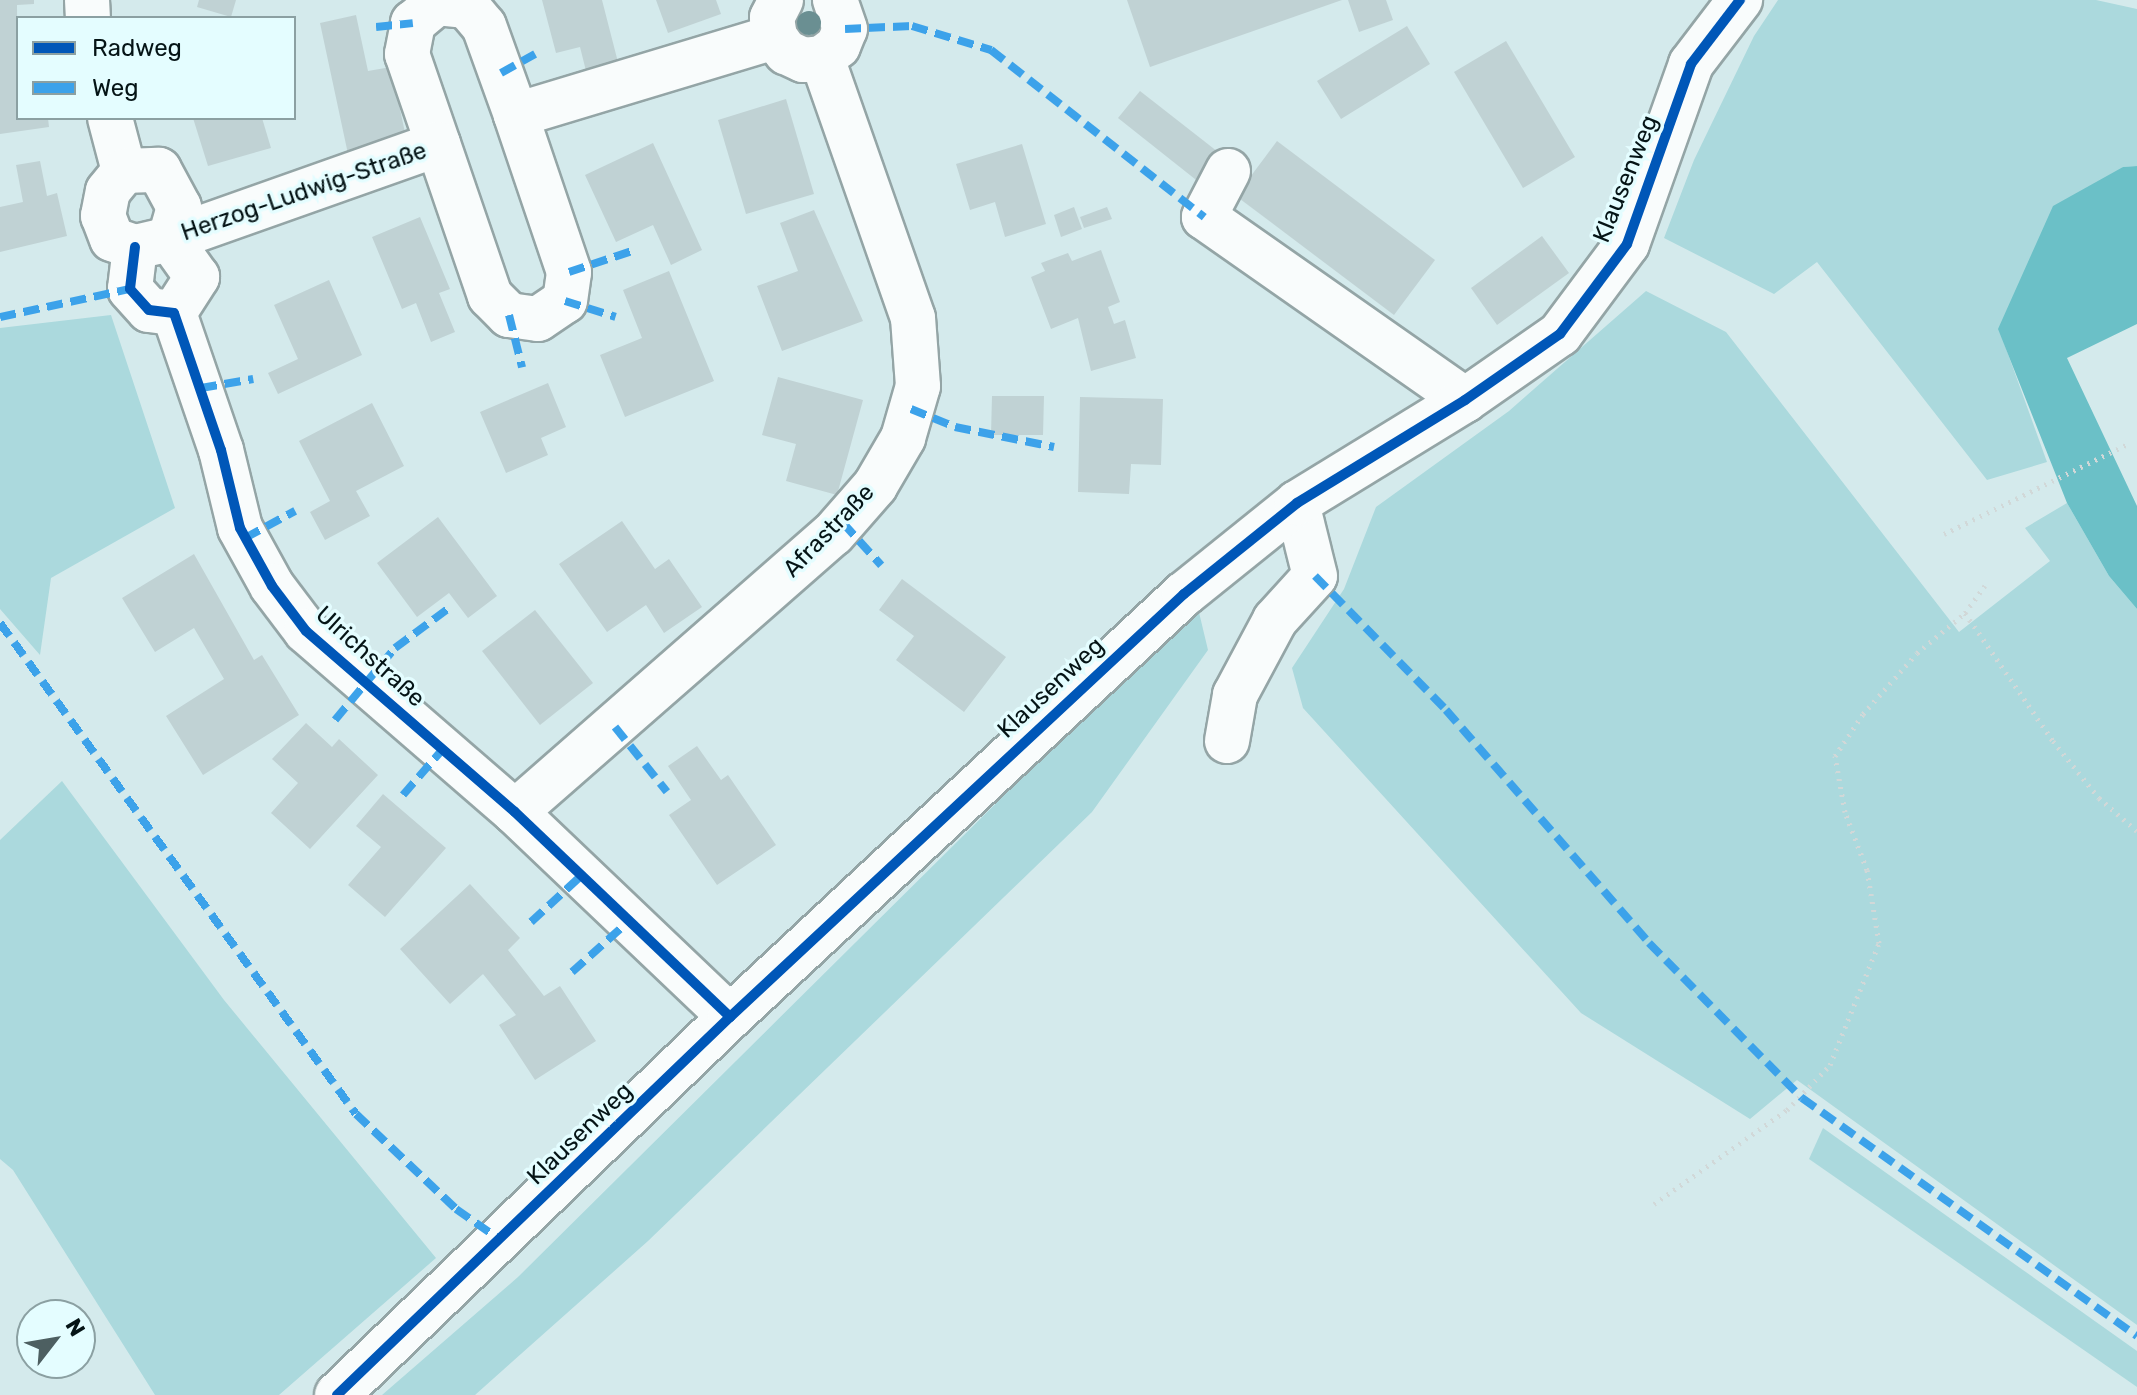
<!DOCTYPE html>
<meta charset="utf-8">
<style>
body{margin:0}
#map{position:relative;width:2137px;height:1395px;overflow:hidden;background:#d4eaec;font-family:Rubik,sans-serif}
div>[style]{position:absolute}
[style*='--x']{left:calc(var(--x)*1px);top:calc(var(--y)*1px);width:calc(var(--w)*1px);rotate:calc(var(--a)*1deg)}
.green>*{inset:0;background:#abd9dd}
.water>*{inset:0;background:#6bc0c7}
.building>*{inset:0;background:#c0d2d4}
.path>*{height:5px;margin-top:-2.5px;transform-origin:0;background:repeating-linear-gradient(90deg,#d1d8d8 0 2px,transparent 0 8px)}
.roads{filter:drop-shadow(2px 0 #94a5a6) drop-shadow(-2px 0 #94a5a6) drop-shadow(0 2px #94a5a6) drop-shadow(0 -2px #94a5a6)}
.minor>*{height:44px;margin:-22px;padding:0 22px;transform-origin:22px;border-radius:22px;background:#f9fcfc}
.quiet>*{height:8px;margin-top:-4px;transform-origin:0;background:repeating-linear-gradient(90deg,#3ca2ea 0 16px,transparent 0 24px)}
.cycleway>*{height:10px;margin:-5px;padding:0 5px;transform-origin:5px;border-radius:5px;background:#0057b8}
.trees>*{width:24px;height:24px;margin:-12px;border-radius:50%;background:#6a8f92}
span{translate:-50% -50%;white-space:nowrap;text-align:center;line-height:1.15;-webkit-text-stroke:7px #e4fdff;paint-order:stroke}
.street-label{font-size:24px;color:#051416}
.legend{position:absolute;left:16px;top:16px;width:280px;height:104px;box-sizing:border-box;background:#e4fdff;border:2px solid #8ba0a2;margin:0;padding:10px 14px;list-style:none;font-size:24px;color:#051416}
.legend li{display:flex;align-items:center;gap:16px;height:40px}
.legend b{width:40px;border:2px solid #8ba0a2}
.north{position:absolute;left:16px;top:1299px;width:80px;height:80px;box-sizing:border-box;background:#e4fdff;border:2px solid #8ba0a2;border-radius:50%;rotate:59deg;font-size:22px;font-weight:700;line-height:32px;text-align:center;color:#051416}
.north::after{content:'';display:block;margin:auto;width:28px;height:36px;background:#4d5f61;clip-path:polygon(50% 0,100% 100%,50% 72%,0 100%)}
</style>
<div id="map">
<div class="green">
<div style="clip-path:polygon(1778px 0,2096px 0,2137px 9px,2137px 166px,2123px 167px,1999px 329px,2047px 462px,1987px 480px,1817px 262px,1774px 294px,1664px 238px,1694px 160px,1754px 36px)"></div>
<div style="clip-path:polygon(1646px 291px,1726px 332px,1959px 632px,2050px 561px,2025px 528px,2067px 503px,2109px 576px,2137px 609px,2137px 1325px,1797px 1080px,1750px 1119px,1581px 1013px,1303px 708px,1292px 668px,1344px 589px,1376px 507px,1509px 411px)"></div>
<div style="clip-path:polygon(111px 315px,175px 508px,51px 578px,40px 655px,0 609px,0 328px)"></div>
<div style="clip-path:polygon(1197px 604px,1208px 650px,1092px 812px,648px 1241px,475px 1395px,382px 1395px,518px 1277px)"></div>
<div style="clip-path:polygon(62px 781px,224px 1000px,436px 1258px,279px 1395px,155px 1395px,13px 1170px,0 1159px,0 840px)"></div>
<div style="clip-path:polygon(1823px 1128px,2137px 1351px,2137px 1387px,1809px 1159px)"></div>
</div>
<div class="water">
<div style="clip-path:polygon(2137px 166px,2137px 324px,2067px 358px,2137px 506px,2137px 609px,2109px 576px,2067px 503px,1998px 329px,2053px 206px,2123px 167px)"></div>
</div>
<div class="building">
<div style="clip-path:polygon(0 0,34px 0,34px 4px,17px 5px,18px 118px,48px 118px,49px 127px,0 134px)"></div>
<div style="clip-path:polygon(199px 0,236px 0,231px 17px,197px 7px)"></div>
<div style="clip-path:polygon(542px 0,602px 0,620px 70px,588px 79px,580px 47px,556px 53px)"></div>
<div style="clip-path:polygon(656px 0,716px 0,721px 14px,668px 33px)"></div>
<div style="clip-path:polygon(1127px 0,1342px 0,1150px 67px)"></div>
<div style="clip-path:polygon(1348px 0,1386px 0,1393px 20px,1359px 32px)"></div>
<div style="clip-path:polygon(356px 15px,368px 71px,391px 67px,407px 142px,348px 154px,320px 23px)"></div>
<div style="clip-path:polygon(1407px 26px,1430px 64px,1341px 119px,1317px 81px)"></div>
<div style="clip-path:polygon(1506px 41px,1575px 157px,1523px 188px,1454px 72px)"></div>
<div style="clip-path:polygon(1140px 91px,1227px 159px,1205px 187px,1118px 118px)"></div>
<div style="clip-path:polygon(786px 99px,814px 194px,746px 214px,718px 120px)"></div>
<div style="clip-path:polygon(193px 118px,262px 118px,271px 148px,208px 166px)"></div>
<div style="clip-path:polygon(1277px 141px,1435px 260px,1394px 315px,1236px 196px)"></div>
<div style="clip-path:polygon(653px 143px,702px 250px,671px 265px,653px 225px,616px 242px,585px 175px)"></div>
<div style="clip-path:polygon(1022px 144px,1046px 224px,1005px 237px,995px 202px,970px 210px,956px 164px)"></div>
<div style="clip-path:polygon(40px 161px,47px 196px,57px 193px,67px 236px,0 252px,0 207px,23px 202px,16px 165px)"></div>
<div style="clip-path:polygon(1074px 207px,1082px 229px,1061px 237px,1054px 215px)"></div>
<div style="clip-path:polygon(1107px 207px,1112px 219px,1084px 228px,1080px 217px)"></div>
<div style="clip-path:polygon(814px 210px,863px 321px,782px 351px,757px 286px,798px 271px,780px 223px)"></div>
<div style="clip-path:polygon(420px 217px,450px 289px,439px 293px,455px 332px,431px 342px,416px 303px,402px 309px,372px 237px)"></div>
<div style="clip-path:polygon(1542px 236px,1569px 273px,1497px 325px,1471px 288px)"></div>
<div style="clip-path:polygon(1101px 250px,1120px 302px,1108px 307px,1114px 324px,1125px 320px,1136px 358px,1091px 371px,1078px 318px,1051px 329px,1031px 277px,1045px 271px,1041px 263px,1068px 253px,1072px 261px)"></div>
<div style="clip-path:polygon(669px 271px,714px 381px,625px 417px,600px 355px,642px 338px,623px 290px)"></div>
<div style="clip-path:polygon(329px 280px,362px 355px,278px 394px,268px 373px,298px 359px,274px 305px)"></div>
<div style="clip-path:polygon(778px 377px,863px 400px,837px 495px,786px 481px,796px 444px,762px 435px)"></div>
<div style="clip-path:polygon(548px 383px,566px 427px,541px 438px,548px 455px,506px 473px,480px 412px)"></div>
<div style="clip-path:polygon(992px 396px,1044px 396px,1043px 435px,991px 435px)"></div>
<div style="clip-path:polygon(1080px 397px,1163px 399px,1161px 465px,1131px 464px,1129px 494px,1078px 492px)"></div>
<div style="clip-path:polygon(372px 403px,404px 466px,356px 491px,370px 516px,325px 540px,310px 512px,330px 501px,299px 441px)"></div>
<div style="clip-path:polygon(438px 517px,497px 596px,468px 618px,449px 593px,417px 617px,377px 563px)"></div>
<div style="clip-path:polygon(622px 521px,655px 569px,669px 559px,702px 607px,664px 633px,646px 605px,607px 632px,559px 564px)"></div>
<div style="clip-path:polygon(194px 554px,254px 660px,262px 655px,299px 715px,203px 775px,166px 716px,224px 679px,194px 628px,155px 652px,122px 598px)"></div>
<div style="clip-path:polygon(902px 579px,1006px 657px,964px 712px,896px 660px,914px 636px,879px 610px)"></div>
<div style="clip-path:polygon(535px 610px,593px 683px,540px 725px,482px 651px)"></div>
<div style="clip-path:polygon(306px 723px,332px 747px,339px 739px,378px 775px,310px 849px,271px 813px,298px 783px,272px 759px)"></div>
<div style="clip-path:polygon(697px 746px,721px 780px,728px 775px,776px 845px,717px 885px,669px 815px,691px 800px,668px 766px)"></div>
<div style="clip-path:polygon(383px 794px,446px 848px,385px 917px,348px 885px,381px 847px,356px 826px)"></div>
<div style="clip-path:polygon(470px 884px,520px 938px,508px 950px,544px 996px,560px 986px,596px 1041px,535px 1080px,499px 1025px,516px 1015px,483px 974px,450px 1004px,400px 949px)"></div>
</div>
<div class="path">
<div style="--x:1944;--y:534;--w:203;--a:-26.1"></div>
<div style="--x:1965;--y:613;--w:155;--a:55.5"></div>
<div style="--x:2053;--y:741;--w:73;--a:51.1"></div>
<div style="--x:2099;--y:798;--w:50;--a:41"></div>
<div style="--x:1654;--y:1204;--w:163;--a:-35.3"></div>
<div style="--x:1787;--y:1110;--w:62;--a:-46.3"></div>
<div style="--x:1830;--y:1065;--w:131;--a:-68.1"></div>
<div style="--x:1879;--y:943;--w:74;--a:-99.3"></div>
<div style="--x:1867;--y:870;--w:62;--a:-110.8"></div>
<div style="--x:1845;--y:812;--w:57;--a:-100.1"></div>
<div style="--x:1835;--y:756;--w:50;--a:-56.3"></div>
<div style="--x:1863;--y:714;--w:81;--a:-48.5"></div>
<div style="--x:1917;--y:653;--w:62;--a:-39.8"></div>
<div style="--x:1965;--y:613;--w:34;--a:-54"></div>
</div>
<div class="roads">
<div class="minor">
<div style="--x:87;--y:0;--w:18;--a:87"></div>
<div style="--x:781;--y:0;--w:20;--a:117"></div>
<div style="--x:772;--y:18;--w:19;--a:81"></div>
<div style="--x:775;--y:37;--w:19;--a:54"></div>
<div style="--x:786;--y:52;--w:19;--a:25"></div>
<div style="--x:803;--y:60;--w:19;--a:-6"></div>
<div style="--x:822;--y:58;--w:20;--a:-37"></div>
<div style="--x:838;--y:46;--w:18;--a:-68"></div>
<div style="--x:845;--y:29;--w:31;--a:-109"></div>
<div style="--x:110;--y:118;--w:55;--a:75.2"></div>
<div style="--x:438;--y:144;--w:95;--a:-109"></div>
<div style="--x:407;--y:54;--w:32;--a:-79"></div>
<div style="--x:413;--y:23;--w:31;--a:-40"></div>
<div style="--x:437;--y:3;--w:30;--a:6"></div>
<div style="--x:467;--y:6;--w:26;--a:50"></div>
<div style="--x:484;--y:26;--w:95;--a:70.2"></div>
<div style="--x:516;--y:115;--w:270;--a:-16.8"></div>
<div style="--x:159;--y:170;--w:42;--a:61.6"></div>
<div style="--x:179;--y:207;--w:33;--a:106"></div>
<div style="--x:170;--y:239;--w:36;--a:167"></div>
<div style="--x:135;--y:247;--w:24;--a:-161"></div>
<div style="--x:112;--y:239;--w:25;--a:-111"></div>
<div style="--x:103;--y:216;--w:25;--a:-79"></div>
<div style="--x:108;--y:191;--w:26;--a:-51"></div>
<div style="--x:124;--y:171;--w:35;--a:-2"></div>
<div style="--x:1228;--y:171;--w:52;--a:117.6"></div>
<div style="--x:1204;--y:217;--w:319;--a:35"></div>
<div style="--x:135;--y:247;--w:42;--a:96.8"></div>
<div style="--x:130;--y:289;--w:28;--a:48"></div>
<div style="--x:149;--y:310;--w:25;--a:7"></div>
<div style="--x:174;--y:313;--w:145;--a:71.1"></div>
<div style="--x:221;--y:450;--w:80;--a:76.3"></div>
<div style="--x:240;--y:528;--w:66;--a:61.1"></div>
<div style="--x:272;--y:586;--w:56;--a:52.9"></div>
<div style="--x:306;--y:631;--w:276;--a:40.9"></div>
<div style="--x:515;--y:812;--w:297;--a:43.6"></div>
<div style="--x:174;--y:313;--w:43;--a:-57.4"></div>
<div style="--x:197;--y:277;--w:47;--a:-125.4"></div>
<div style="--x:170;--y:239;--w:284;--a:-19.5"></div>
<div style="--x:438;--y:144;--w:161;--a:71.1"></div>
<div style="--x:490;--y:296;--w:27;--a:45"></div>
<div style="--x:509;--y:315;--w:29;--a:8"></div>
<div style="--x:538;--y:319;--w:32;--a:-34"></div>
<div style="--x:565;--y:301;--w:29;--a:-82"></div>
<div style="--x:569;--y:272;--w:166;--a:-108.7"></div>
<div style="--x:1227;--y:741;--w:47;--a:-80.1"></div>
<div style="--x:1235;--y:695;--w:85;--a:-61.9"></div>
<div style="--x:1275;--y:620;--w:59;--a:-47.7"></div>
<div style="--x:1315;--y:576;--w:75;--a:-103.9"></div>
<div style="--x:515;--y:812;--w:422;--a:-41.2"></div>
<div style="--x:833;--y:534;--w:64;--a:-48.8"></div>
<div style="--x:875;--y:486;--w:56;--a:-59.7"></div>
<div style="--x:903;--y:438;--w:54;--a:-73.9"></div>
<div style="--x:918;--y:386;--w:68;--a:-94.2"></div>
<div style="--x:913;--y:318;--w:275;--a:-109.3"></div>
<div style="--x:337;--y:1395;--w:545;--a:-43.89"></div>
<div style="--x:730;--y:1017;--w:621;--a:-42.98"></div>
<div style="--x:1184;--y:594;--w:145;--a:-38.8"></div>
<div style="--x:1297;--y:503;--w:197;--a:-31.5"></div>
<div style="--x:1465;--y:400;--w:116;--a:-34.8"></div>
<div style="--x:1560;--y:334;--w:112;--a:-53.3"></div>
<div style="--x:1627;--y:244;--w:191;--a:-70.4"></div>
<div style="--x:1691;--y:64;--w:81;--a:-52.6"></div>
</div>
</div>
<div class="quiet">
<div style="--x:376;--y:27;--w:37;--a:-6"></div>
<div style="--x:845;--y:29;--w:67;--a:-2.6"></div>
<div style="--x:912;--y:26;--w:83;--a:16.9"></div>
<div style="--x:991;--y:50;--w:271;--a:38.1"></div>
<div style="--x:501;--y:73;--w:39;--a:-29"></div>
<div style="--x:569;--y:272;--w:66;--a:-18.4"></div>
<div style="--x:565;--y:301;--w:53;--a:17.4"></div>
<div style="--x:509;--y:315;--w:54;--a:76"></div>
<div style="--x:0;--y:317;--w:133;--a:-12.2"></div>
<div style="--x:201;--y:388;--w:53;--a:-9.8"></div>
<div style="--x:911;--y:409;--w:48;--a:22.2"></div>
<div style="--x:955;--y:427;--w:101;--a:11.4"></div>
<div style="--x:843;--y:523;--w:57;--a:47.9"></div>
<div style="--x:245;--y:538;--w:57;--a:-28.4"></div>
<div style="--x:1315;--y:576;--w:187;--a:45.6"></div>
<div style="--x:1446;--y:710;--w:309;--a:48.9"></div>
<div style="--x:1649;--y:943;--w:218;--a:45.4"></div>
<div style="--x:1802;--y:1098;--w:411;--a:35.4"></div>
<div style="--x:0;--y:623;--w:606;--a:54.06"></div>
<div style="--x:356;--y:1114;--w:138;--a:43.5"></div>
<div style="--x:456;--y:1209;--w:52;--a:34.9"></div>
<div style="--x:335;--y:720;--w:94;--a:-50.2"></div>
<div style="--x:395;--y:648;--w:67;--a:-36.5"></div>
<div style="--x:615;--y:727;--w:83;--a:51.3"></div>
<div style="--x:403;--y:795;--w:61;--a:-49"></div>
<div style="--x:531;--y:922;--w:69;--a:-42.7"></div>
<div style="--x:572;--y:972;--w:76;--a:-41.8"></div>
</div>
<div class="cycleway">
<div style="--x:135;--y:247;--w:42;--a:96.8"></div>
<div style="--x:130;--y:289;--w:28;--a:48"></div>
<div style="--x:149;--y:310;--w:25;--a:7"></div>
<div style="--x:174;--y:313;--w:145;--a:71.1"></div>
<div style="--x:221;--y:450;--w:80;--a:76.3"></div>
<div style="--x:240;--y:528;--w:66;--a:61.1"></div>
<div style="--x:272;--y:586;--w:56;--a:52.9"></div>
<div style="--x:306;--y:631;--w:276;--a:40.9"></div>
<div style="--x:515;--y:812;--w:297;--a:43.6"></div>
<div style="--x:337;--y:1395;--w:545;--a:-43.89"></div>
<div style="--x:730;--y:1017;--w:621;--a:-42.98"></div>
<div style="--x:1184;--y:594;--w:145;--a:-38.8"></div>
<div style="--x:1297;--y:503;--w:197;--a:-31.5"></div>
<div style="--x:1465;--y:400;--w:116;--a:-34.8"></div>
<div style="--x:1560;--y:334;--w:112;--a:-53.3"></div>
<div style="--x:1627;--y:244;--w:191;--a:-70.4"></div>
<div style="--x:1691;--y:64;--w:81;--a:-52.6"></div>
</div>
<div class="trees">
<div style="left:809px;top:23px"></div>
</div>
<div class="street-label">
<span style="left:1626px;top:179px;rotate:-68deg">Klausenweg</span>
<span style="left:304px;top:192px;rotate:-19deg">Herzog-Ludwig-Straße</span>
<span style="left:829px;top:531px;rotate:-46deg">Afrastraße</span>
<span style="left:370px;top:657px;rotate:42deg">Ulrichstraße</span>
<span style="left:1051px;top:688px;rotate:-43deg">Klausenweg</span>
<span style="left:580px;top:1134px;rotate:-44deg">Klausenweg</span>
</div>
<ul class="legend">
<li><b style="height:10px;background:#0057b8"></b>Radweg</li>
<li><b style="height:10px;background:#3ca2ea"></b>Weg</li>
</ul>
<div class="north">N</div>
</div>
